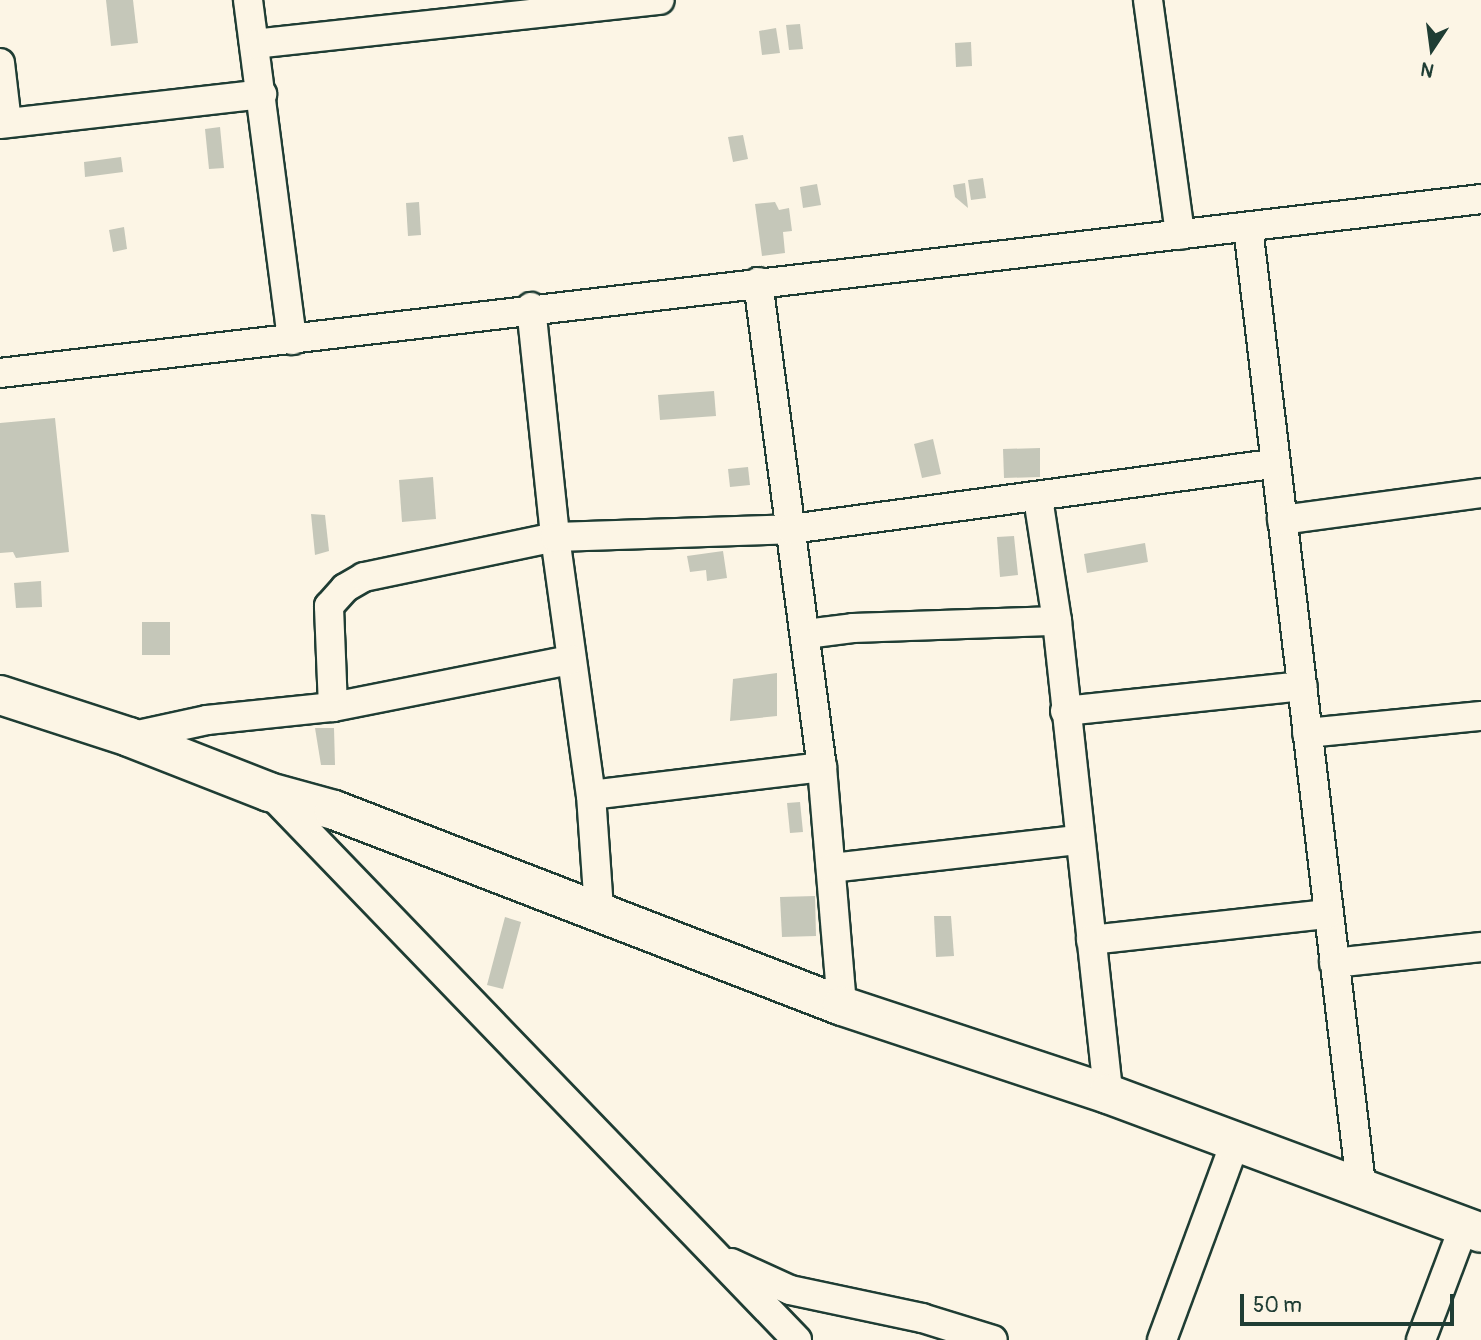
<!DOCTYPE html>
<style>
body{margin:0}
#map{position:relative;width:1481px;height:1340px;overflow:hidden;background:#fcf5e5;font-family:Pangolin,sans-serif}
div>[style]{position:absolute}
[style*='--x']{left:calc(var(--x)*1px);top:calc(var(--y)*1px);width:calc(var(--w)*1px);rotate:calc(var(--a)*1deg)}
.building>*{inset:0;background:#c5c7b9}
.roads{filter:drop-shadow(2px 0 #1f3d34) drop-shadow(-2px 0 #1f3d34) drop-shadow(0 2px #1f3d34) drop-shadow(0 -2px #1f3d34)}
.street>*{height:28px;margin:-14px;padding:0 14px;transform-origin:14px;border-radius:14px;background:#fcf5e5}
.secondary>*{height:38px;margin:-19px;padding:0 19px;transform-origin:19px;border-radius:19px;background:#fcf5e5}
span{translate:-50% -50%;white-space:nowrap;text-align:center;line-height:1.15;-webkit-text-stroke:7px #fcf5e5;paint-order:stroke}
.north{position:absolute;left:1397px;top:14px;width:70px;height:70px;-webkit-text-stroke:5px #fcf5e5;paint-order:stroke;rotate:193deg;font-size:19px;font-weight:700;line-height:28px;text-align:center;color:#1f3d34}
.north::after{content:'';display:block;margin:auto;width:24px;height:32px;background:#1f3d34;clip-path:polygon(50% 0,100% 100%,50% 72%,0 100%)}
.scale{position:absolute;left:1240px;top:1294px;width:214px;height:32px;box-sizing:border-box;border:4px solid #1f3d34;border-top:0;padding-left:9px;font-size:21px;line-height:24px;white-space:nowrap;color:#1f3d34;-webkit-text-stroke:5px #fcf5e5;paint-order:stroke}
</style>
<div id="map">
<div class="building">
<div style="clip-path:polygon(106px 0,133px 0,138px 43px,111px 46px)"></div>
<div style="clip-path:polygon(800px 24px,803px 49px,789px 50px,786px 25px)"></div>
<div style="clip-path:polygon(776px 28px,780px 53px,762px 55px,759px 31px)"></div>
<div style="clip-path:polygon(971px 42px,972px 66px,956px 67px,955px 43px)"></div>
<div style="clip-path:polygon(220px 127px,224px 168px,209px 169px,205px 129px)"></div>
<div style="clip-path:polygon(743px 135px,748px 159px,733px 162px,728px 137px)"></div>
<div style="clip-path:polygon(121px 157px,123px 172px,85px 177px,84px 162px)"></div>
<div style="clip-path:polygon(983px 178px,986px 198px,971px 200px,968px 180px)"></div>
<div style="clip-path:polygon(965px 183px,968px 208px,955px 197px,953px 185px)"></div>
<div style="clip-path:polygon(817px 184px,821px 205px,803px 208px,800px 187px)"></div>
<div style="clip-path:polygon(419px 202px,421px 235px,408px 236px,406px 203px)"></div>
<div style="clip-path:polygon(775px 202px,779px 210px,789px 208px,792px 231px,783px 232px,785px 253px,762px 256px,755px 204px)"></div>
<div style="clip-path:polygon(124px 227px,127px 249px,113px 252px,109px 230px)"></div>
<div style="clip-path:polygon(714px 391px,716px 416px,660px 420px,658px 395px)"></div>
<div style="clip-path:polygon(55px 418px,69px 552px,16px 558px,13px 552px,0 553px,0 423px)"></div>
<div style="clip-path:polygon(933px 439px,941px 474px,922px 478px,914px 444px)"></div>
<div style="clip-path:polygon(1040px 448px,1040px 477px,1004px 478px,1003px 449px)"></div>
<div style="clip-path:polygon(748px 467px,750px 485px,730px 487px,728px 469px)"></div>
<div style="clip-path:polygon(433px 477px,436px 519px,402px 522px,399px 480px)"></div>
<div style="clip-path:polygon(311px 514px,325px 515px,329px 551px,315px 555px)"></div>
<div style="clip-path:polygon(1014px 536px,1018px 575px,1000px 577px,997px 537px)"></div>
<div style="clip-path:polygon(1145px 543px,1148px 562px,1087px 573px,1084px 554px)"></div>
<div style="clip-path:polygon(723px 551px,727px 578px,707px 581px,706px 570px,690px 572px,687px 556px)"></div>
<div style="clip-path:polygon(41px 581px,42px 607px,16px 608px,14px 583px)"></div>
<div style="clip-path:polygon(142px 622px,170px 622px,170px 655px,142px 655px)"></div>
<div style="clip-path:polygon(777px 673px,777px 716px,730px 721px,733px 679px)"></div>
<div style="clip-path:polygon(315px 728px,334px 728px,335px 765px,321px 765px)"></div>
<div style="clip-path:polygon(800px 802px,803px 832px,790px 833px,787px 803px)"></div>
<div style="clip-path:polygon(815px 896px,816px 936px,782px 937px,780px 897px)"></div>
<div style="clip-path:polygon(934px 916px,951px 916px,954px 956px,936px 957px)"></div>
<div style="clip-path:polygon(505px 917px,521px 922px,503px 989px,487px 985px)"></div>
</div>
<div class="roads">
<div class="street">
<div style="--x:248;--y:0;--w:343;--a:82.6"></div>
<div style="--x:1148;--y:0;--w:237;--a:82.2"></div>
<div style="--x:254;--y:44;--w:408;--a:-6.2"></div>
<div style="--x:0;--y:63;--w:60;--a:83.3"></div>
<div style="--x:0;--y:124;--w:264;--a:-6.5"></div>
<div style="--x:1248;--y:227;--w:965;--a:83.27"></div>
<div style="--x:758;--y:282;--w:489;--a:82.5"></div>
<div style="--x:822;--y:767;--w:240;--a:85.2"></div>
<div style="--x:531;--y:307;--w:231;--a:84"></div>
<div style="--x:555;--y:537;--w:260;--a:82.1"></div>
<div style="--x:591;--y:795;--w:114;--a:86"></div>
<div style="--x:0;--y:373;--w:1491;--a:-6.7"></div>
<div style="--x:1038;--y:498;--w:124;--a:81.2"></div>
<div style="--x:1057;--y:621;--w:476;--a:83.8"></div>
<div style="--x:1282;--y:520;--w:201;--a:-7.7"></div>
<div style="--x:806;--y:634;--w:47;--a:-7.3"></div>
<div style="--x:853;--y:628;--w:204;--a:-2"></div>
<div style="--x:333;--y:707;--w:243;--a:-11.2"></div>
<div style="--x:1065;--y:711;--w:239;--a:-6"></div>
<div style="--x:1307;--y:733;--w:175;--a:-5.6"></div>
<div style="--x:129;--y:737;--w:80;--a:-12.3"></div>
<div style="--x:207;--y:720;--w:127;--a:-5.9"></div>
<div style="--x:333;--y:707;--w:101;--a:-92.3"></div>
<div style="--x:329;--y:606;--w:24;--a:-48"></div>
<div style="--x:345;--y:588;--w:22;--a:-30"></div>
<div style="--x:364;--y:577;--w:195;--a:-11.8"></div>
<div style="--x:555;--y:537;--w:236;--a:-1.9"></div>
<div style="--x:791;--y:529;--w:489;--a:-7.7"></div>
<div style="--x:269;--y:792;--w:761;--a:46.06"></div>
<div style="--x:591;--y:795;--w:233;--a:-6.9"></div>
<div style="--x:831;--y:868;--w:249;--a:-6.5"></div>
<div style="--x:1091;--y:940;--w:238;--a:-6.3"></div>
<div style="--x:1334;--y:963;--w:148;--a:-6.2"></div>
<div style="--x:731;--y:1263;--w:65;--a:24.6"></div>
<div style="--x:790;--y:1290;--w:135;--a:12"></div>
<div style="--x:922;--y:1318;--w:74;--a:17.2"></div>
<div style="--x:1162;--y:1340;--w:213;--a:-69.7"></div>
<div style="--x:1421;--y:1340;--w:122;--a:-69.3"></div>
</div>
<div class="secondary">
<div style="--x:0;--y:695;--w:136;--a:18"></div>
<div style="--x:129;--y:737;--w:150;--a:21.4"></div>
<div style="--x:269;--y:792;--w:67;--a:15.5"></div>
<div style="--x:334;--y:810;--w:544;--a:21.1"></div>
<div style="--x:842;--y:1006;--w:280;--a:18.3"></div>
<div style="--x:1108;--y:1094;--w:398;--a:20.4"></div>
</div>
</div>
<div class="north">N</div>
<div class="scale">50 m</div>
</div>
